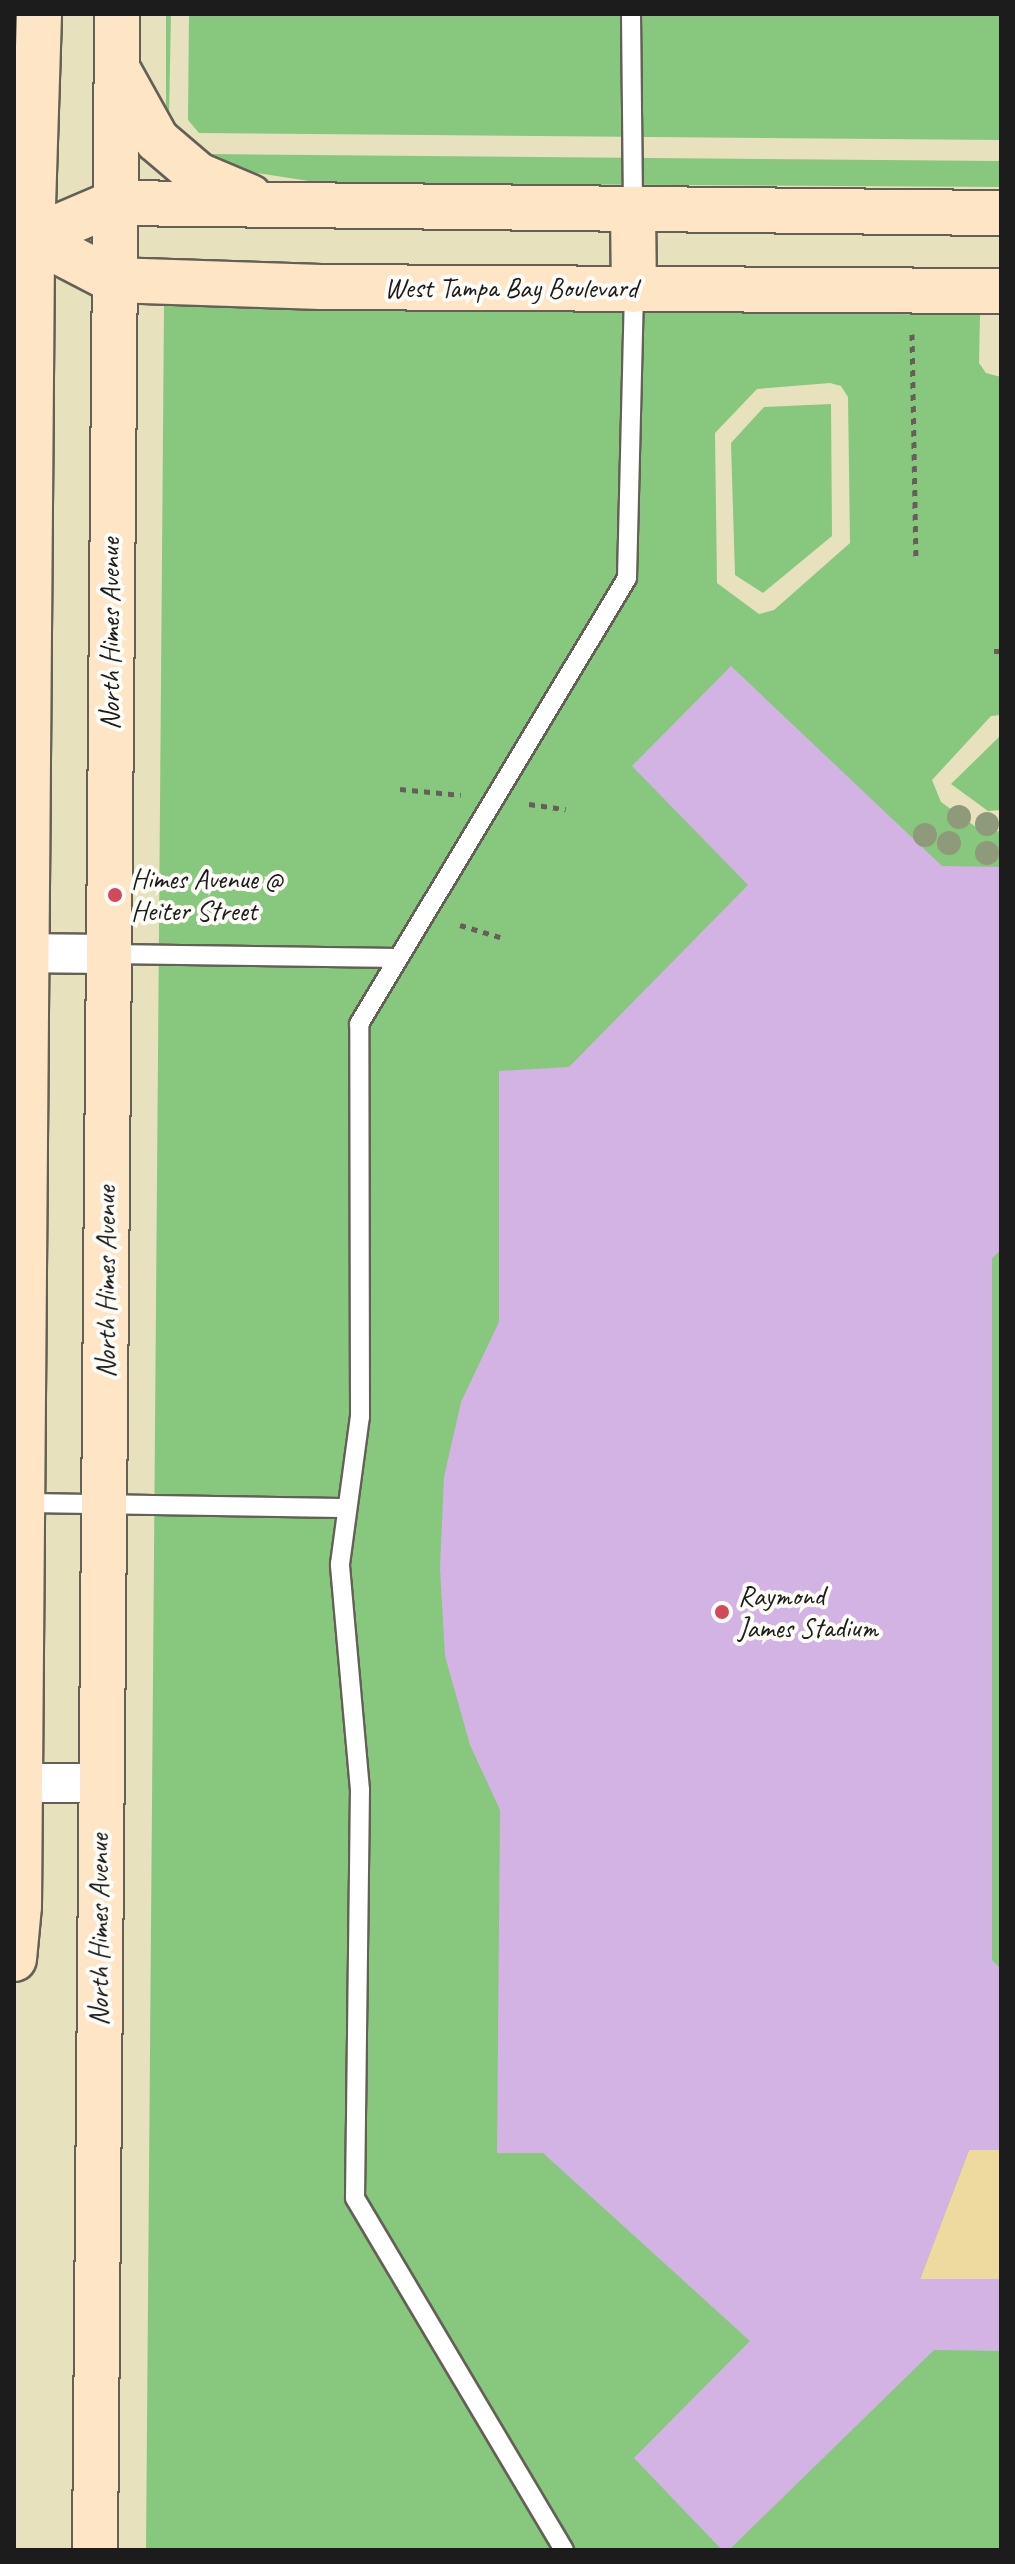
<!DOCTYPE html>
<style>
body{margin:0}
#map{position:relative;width:1015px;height:2564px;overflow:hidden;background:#e8e1be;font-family:Caveat,sans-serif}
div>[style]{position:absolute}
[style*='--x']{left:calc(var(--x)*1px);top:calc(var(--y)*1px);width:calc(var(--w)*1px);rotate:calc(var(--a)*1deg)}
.green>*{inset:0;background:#88c77e}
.sand>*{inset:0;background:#eeda9e}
.building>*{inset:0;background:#d2b3e4}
.path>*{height:5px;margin-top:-2.5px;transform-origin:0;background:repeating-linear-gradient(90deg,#636155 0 6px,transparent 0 12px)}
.roads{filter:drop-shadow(2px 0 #636155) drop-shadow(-2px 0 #636155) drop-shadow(0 2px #636155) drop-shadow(0 -2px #636155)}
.lane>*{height:18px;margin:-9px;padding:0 9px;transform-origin:9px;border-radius:9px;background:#fff}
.street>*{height:38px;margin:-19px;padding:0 19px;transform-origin:19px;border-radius:19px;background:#fff}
.secondary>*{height:44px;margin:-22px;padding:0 22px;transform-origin:22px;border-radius:22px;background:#fde5c5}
.trees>*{width:24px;height:24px;margin:-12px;border-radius:50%;background:#8f9a7a}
.dots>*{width:22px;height:22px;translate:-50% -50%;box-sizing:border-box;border:4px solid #fdfcf7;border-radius:50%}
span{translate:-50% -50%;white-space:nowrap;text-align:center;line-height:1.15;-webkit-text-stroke:8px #fdfcf7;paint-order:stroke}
.street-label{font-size:28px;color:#1c1c1c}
.poi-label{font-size:28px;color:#1c1c1c}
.left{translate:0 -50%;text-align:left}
.frame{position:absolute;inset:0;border:16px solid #1c1c1c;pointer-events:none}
</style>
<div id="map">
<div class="green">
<div style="clip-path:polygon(166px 14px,171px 14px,169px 115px,166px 109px)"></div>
<div style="clip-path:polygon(189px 14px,1001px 14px,1001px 140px,199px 133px,188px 120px)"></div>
<div style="clip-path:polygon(209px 154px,1001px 161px,1001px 187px,322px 183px,250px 172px)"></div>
<div style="clip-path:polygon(evenodd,164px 306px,980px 315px,979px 363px,986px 373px,1001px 377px,1001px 715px,991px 716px,932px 780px,941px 802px,983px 832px,1001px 831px,1001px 2550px,146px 2550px,164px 306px,830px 383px,841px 386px,848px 397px,850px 543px,774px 610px,759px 614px,717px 583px,715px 433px,757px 389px,830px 383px)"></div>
<div style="clip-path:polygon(831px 404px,832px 536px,763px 593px,735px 575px,731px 443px,764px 407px)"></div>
<div style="clip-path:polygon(1001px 735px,1001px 810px,988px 811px,951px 784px)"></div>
</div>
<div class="sand">
<div style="clip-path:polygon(969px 2150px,1001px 2150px,1001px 2279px,920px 2279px)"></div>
</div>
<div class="building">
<div style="clip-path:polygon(731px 666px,942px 866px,1001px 867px,1001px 1250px,992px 1258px,992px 1960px,1001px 1969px,1001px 2150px,969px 2150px,920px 2279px,1001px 2279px,1001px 2351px,934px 2350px,729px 2550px,722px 2550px,634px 2458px,750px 2341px,543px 2153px,497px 2153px,500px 1810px,470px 1745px,445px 1656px,440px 1568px,444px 1477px,461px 1402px,499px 1322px,499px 1071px,569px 1067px,748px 885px,632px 766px)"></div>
</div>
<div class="path">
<div style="--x:912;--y:334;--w:223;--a:89"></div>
<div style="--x:994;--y:651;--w:7;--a:0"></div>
<div style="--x:400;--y:789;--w:61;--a:5.6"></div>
<div style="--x:529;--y:804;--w:37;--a:8"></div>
<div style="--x:460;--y:925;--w:42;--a:16.7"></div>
</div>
<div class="roads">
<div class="lane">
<div style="--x:631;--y:14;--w:197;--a:89.4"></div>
<div style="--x:109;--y:954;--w:289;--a:0.8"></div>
<div style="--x:22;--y:1503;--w:325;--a:0.9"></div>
<div style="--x:564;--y:2550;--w:409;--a:-120.7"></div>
<div style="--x:355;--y:2198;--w:408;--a:-89.3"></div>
<div style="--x:360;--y:1790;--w:227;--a:-95.1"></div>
<div style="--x:340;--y:1564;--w:148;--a:-82.3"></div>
<div style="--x:360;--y:1417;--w:393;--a:-90.1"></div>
<div style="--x:359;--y:1024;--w:520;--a:-59"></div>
<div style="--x:627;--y:578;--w:288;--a:-88.6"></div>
</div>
<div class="street">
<div style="--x:14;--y:953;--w:95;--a:0.6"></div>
<div style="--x:14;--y:1783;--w:86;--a:0"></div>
</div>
<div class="secondary">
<div style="--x:118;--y:70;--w:80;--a:60.9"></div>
<div style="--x:157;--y:140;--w:54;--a:40.5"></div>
<div style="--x:198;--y:175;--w:56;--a:22.9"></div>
<div style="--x:633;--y:211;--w:79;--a:89.3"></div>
<div style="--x:32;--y:238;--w:91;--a:27.4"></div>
<div style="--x:113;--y:280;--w:208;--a:1.9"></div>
<div style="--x:321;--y:287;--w:680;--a:0.34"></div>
<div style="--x:14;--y:239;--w:18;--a:-3"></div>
<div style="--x:32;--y:238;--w:89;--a:-23.1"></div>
<div style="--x:114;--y:203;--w:887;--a:0.65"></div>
<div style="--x:14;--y:1959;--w:53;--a:-84.6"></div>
<div style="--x:19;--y:1906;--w:1668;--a:-89.55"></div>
<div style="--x:32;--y:238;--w:224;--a:-88.2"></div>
<div style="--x:95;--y:2550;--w:2536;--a:-89.5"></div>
</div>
</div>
<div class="trees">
<div style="left:959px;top:817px"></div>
<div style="left:987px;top:824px"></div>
<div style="left:925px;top:835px"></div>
<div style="left:949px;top:843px"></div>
<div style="left:987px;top:853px"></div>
</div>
<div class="dots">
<div style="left:115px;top:895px;background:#d1495b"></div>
<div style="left:722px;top:1612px;background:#d1495b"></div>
</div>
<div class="street-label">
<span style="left:511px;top:288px">West Tampa Bay Boulevard</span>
<span style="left:110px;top:634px;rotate:-90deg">North Himes Avenue</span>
<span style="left:106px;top:1282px;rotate:-90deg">North Himes Avenue</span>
<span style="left:99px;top:1930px;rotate:-90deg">North Himes Avenue</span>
</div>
<div class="poi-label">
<span class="left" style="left:131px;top:895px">Himes Avenue @<br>Heiter Street</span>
<span class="left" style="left:738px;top:1612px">Raymond<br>James Stadium</span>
</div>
<div class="frame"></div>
</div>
